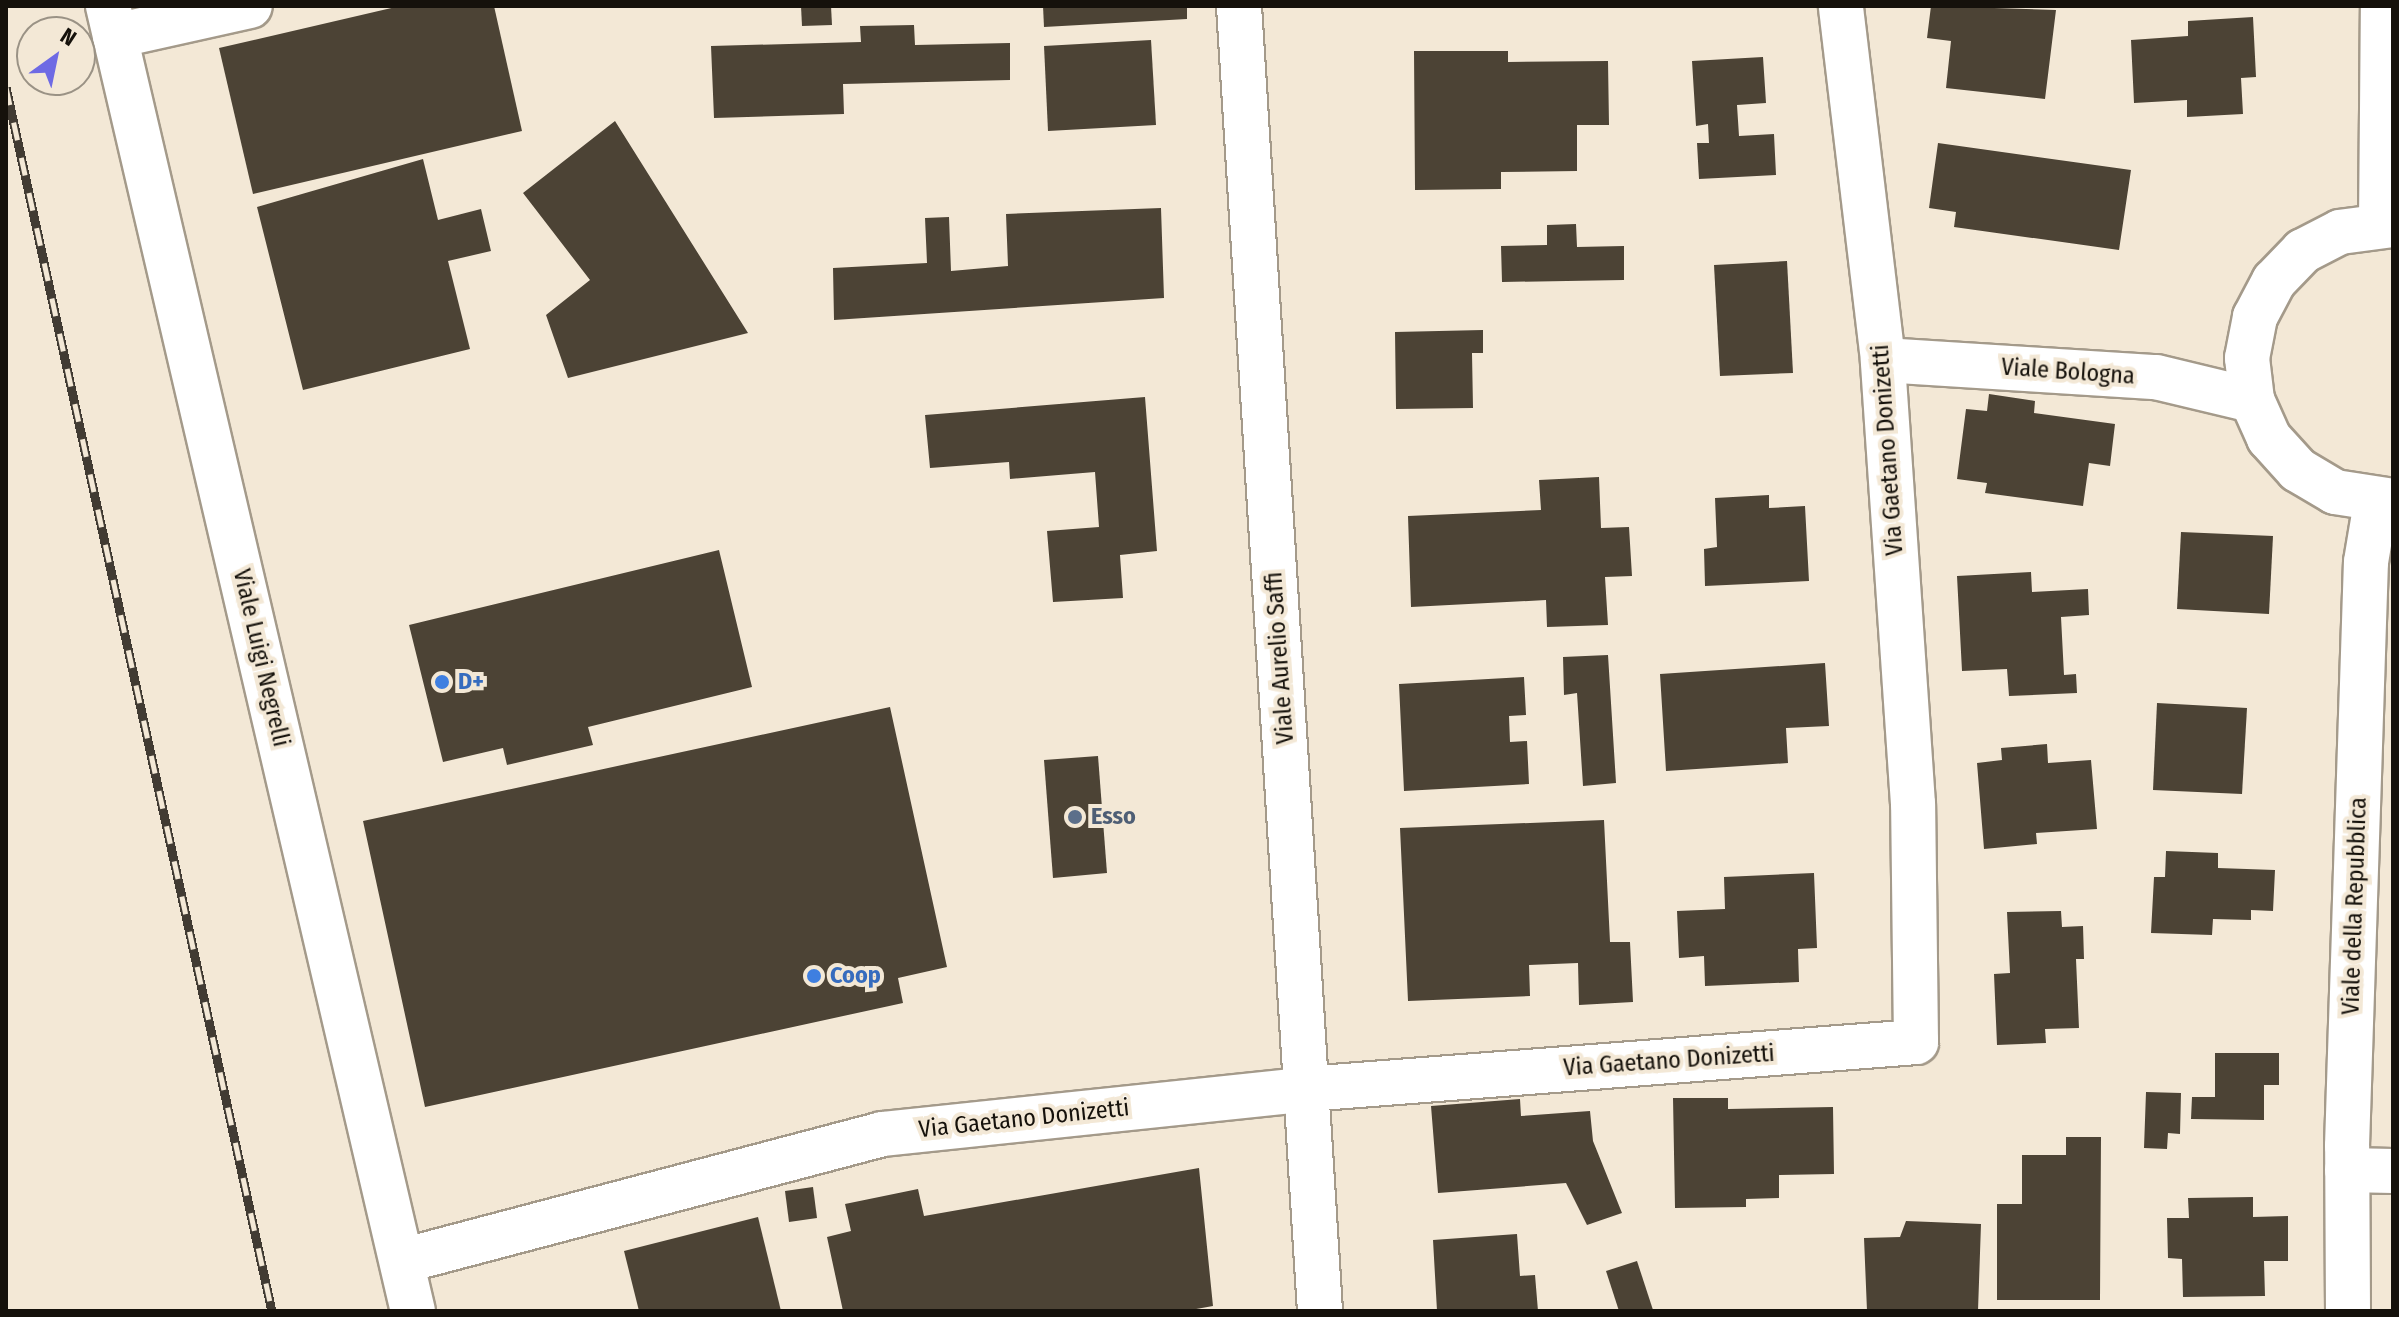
<!DOCTYPE html>
<style>
body{margin:0}
#map{position:relative;width:2399px;height:1317px;overflow:hidden;background:#f3e8d6;font-family:"Fira Sans Condensed",sans-serif}
div>[style]{position:absolute}
[style*='--x']{left:calc(var(--x)*1px);top:calc(var(--y)*1px);width:calc(var(--w)*1px);rotate:calc(var(--a)*1deg)}
.building>*{inset:0;background:#4c4335}
.roads{filter:drop-shadow(2px 0 #a49a8a) drop-shadow(-2px 0 #a49a8a) drop-shadow(0 2px #a49a8a) drop-shadow(0 -2px #a49a8a)}
.minor>*{height:44px;margin:-22px;padding:0 22px;transform-origin:22px;border-radius:22px;background:#fff}
.tertiary>*{height:44px;margin:-22px;padding:0 22px;transform-origin:22px;border-radius:22px;background:#fff}
.rail>*{height:9px;margin-top:-4.5px;transform-origin:0;background:repeating-linear-gradient(90deg,#f3e8d6 0 18px,#413b33 0 36px);box-sizing:border-box;border-block:2px solid #413b33}
.dots>*{width:22px;height:22px;translate:-50% -50%;box-sizing:border-box;border:4px solid #f3e8d6;border-radius:50%}
span{translate:-50% -50%;white-space:nowrap;text-align:center;line-height:1.15;-webkit-text-stroke:8px #f3e8d6;paint-order:stroke}
.street-label{font-size:24px;color:#15110b}
.shop-label{font-size:24px;color:#366cbe;font-weight:700}
.left{translate:0 -50%;text-align:left}
.service-label{font-size:24px;color:#4e5e75;font-weight:700}
.frame{position:absolute;inset:0;border:8px solid #15110b;pointer-events:none}
.north{position:absolute;left:16px;top:16px;width:80px;height:80px;box-sizing:border-box;background:#f3e8d6;border:2px solid #9a9285;border-radius:50%;rotate:33deg;font-size:22px;font-weight:700;line-height:32px;text-align:center;color:#15110b}
.north::after{content:'';display:block;margin:auto;width:28px;height:36px;background:#6e6ae4;clip-path:polygon(50% 0,100% 100%,50% 72%,0 100%)}
</style>
<div id="map">
<div class="building">
<div style="clip-path:polygon(400px 6px,494px 6px,522px 131px,253px 194px,219px 48px)"></div>
<div style="clip-path:polygon(801px 6px,831px 6px,832px 25px,802px 26px)"></div>
<div style="clip-path:polygon(1043px 6px,1187px 6px,1187px 19px,1044px 27px)"></div>
<div style="clip-path:polygon(1931px 6px,2056px 10px,2045px 99px,1946px 88px,1951px 41px,1927px 38px)"></div>
<div style="clip-path:polygon(2253px 17px,2256px 77px,2241px 78px,2243px 114px,2187px 117px,2187px 100px,2134px 103px,2131px 40px,2188px 36px,2188px 21px)"></div>
<div style="clip-path:polygon(914px 25px,915px 45px,1010px 43px,1010px 80px,843px 84px,844px 114px,714px 118px,711px 46px,861px 42px,860px 26px)"></div>
<div style="clip-path:polygon(1151px 40px,1156px 125px,1048px 131px,1044px 46px)"></div>
<div style="clip-path:polygon(1414px 51px,1508px 51px,1508px 62px,1608px 61px,1609px 125px,1577px 125px,1577px 171px,1501px 172px,1501px 189px,1415px 190px)"></div>
<div style="clip-path:polygon(1763px 57px,1766px 103px,1737px 105px,1739px 136px,1774px 134px,1776px 175px,1699px 179px,1697px 143px,1709px 143px,1708px 124px,1696px 126px,1692px 61px)"></div>
<div style="clip-path:polygon(615px 121px,748px 333px,568px 378px,546px 315px,590px 280px,523px 193px)"></div>
<div style="clip-path:polygon(1938px 143px,2131px 170px,2119px 250px,1954px 227px,1956px 212px,1929px 208px)"></div>
<div style="clip-path:polygon(423px 159px,438px 220px,481px 209px,491px 251px,448px 261px,470px 349px,303px 390px,257px 207px)"></div>
<div style="clip-path:polygon(1161px 208px,1164px 298px,834px 320px,833px 268px,927px 263px,925px 218px,949px 217px,951px 271px,1008px 266px,1006px 214px)"></div>
<div style="clip-path:polygon(1576px 224px,1577px 247px,1624px 246px,1624px 280px,1502px 282px,1501px 246px,1547px 245px,1547px 225px)"></div>
<div style="clip-path:polygon(1787px 261px,1793px 373px,1720px 376px,1714px 265px)"></div>
<div style="clip-path:polygon(1483px 330px,1483px 353px,1472px 353px,1473px 408px,1396px 409px,1395px 332px)"></div>
<div style="clip-path:polygon(1989px 394px,2035px 401px,2034px 413px,2115px 424px,2110px 466px,2089px 463px,2083px 506px,1985px 493px,1987px 483px,1957px 479px,1966px 409px,1987px 411px)"></div>
<div style="clip-path:polygon(1145px 397px,1157px 551px,1120px 555px,1123px 598px,1053px 602px,1047px 531px,1099px 527px,1095px 472px,1010px 479px,1009px 462px,930px 468px,925px 415px)"></div>
<div style="clip-path:polygon(1599px 477px,1601px 528px,1629px 527px,1632px 576px,1605px 577px,1608px 625px,1547px 627px,1546px 600px,1411px 607px,1408px 516px,1541px 510px,1539px 480px)"></div>
<div style="clip-path:polygon(1769px 495px,1769px 508px,1805px 506px,1809px 581px,1705px 586px,1704px 549px,1717px 547px,1715px 498px)"></div>
<div style="clip-path:polygon(2181px 532px,2273px 536px,2269px 614px,2177px 609px)"></div>
<div style="clip-path:polygon(719px 550px,752px 687px,588px 727px,593px 745px,507px 765px,503px 748px,443px 762px,409px 625px)"></div>
<div style="clip-path:polygon(2031px 572px,2032px 592px,2088px 589px,2089px 615px,2061px 617px,2064px 675px,2076px 674px,2077px 693px,2009px 696px,2007px 669px,1962px 671px,1957px 576px)"></div>
<div style="clip-path:polygon(1608px 655px,1616px 783px,1583px 786px,1577px 693px,1564px 695px,1563px 657px)"></div>
<div style="clip-path:polygon(1825px 663px,1829px 726px,1786px 728px,1788px 763px,1666px 771px,1660px 674px)"></div>
<div style="clip-path:polygon(1524px 677px,1526px 715px,1509px 716px,1510px 742px,1527px 741px,1529px 784px,1404px 791px,1399px 684px)"></div>
<div style="clip-path:polygon(2157px 703px,2247px 708px,2242px 794px,2153px 790px)"></div>
<div style="clip-path:polygon(890px 707px,947px 967px,898px 978px,903px 1003px,425px 1107px,363px 821px)"></div>
<div style="clip-path:polygon(2047px 744px,2048px 763px,2091px 760px,2097px 829px,2036px 833px,2037px 844px,1984px 849px,1977px 763px,2002px 760px,2001px 748px)"></div>
<div style="clip-path:polygon(1098px 756px,1107px 873px,1053px 878px,1044px 760px)"></div>
<div style="clip-path:polygon(1604px 820px,1610px 942px,1630px 942px,1633px 1002px,1579px 1005px,1578px 963px,1529px 965px,1530px 996px,1408px 1001px,1400px 828px)"></div>
<div style="clip-path:polygon(2166px 851px,2218px 853px,2218px 868px,2275px 870px,2273px 911px,2251px 910px,2251px 920px,2213px 919px,2212px 935px,2151px 933px,2154px 877px,2165px 877px)"></div>
<div style="clip-path:polygon(1814px 873px,1817px 948px,1798px 949px,1799px 982px,1705px 986px,1704px 956px,1679px 958px,1677px 911px,1725px 909px,1724px 877px)"></div>
<div style="clip-path:polygon(2061px 911px,2062px 927px,2083px 926px,2084px 959px,2076px 959px,2079px 1028px,2045px 1029px,2046px 1043px,1997px 1045px,1994px 974px,2010px 973px,2007px 912px)"></div>
<div style="clip-path:polygon(2215px 1053px,2279px 1053px,2279px 1085px,2264px 1085px,2264px 1120px,2191px 1119px,2192px 1097px,2215px 1097px)"></div>
<div style="clip-path:polygon(2146px 1092px,2181px 1093px,2180px 1134px,2168px 1133px,2167px 1149px,2144px 1148px)"></div>
<div style="clip-path:polygon(1673px 1098px,1728px 1098px,1728px 1109px,1833px 1107px,1834px 1174px,1779px 1175px,1779px 1198px,1746px 1199px,1746px 1207px,1675px 1208px)"></div>
<div style="clip-path:polygon(1520px 1099px,1521px 1116px,1590px 1111px,1593px 1141px,1622px 1213px,1587px 1225px,1566px 1183px,1438px 1193px,1431px 1106px)"></div>
<div style="clip-path:polygon(2066px 1137px,2101px 1137px,2100px 1300px,1997px 1300px,1997px 1204px,2022px 1204px,2022px 1155px,2066px 1155px)"></div>
<div style="clip-path:polygon(1199px 1168px,1213px 1306px,1185px 1311px,843px 1311px,827px 1237px,851px 1231px,845px 1204px,918px 1189px,924px 1216px)"></div>
<div style="clip-path:polygon(813px 1187px,817px 1218px,789px 1222px,785px 1191px)"></div>
<div style="clip-path:polygon(2253px 1197px,2253px 1217px,2288px 1216px,2288px 1261px,2264px 1261px,2265px 1296px,2183px 1297px,2182px 1259px,2168px 1258px,2167px 1218px,2189px 1218px,2188px 1198px)"></div>
<div style="clip-path:polygon(758px 1217px,781px 1311px,639px 1311px,624px 1251px)"></div>
<div style="clip-path:polygon(1906px 1221px,1981px 1224px,1978px 1311px,1867px 1311px,1864px 1238px,1900px 1237px)"></div>
<div style="clip-path:polygon(1517px 1234px,1520px 1276px,1535px 1275px,1538px 1311px,1437px 1311px,1433px 1240px)"></div>
<div style="clip-path:polygon(1637px 1261px,1653px 1310px,1619px 1311px,1606px 1271px)"></div>
</div>
<div class="roads">
<div class="minor">
<div style="--x:108;--y:6;--w:1340;--a:76.85"></div>
<div style="--x:115;--y:36;--w:138;--a:-12.5"></div>
<div style="--x:2381;--y:224;--w:218;--a:-89.5"></div>
<div style="--x:2393;--y:225;--w:53;--a:172.5"></div>
<div style="--x:2340;--y:232;--w:42;--a:152.8"></div>
<div style="--x:2303;--y:251;--w:42;--a:134"></div>
<div style="--x:2274;--y:281;--w:41;--a:117.8"></div>
<div style="--x:2255;--y:317;--w:42;--a:101"></div>
<div style="--x:2247;--y:358;--w:42;--a:83.2"></div>
<div style="--x:2252;--y:400;--w:42;--a:65.9"></div>
<div style="--x:2269;--y:438;--w:43;--a:47.8"></div>
<div style="--x:2298;--y:470;--w:43;--a:30.7"></div>
<div style="--x:2335;--y:492;--w:59;--a:8.8"></div>
<div style="--x:1883;--y:360;--w:274;--a:3.6"></div>
<div style="--x:2156;--y:377;--w:99;--a:13.5"></div>
<div style="--x:2347;--y:1170;--w:46;--a:1.2"></div>
<div style="--x:402;--y:1261;--w:497;--a:-14.8"></div>
<div style="--x:882;--y:1134;--w:427;--a:-6"></div>
<div style="--x:1307;--y:1089;--w:611;--a:-4.41"></div>
<div style="--x:1916;--y:1042;--w:238;--a:-90.7"></div>
<div style="--x:1913;--y:804;--w:445;--a:-93.9"></div>
<div style="--x:1883;--y:360;--w:356;--a:-96.8"></div>
<div style="--x:2348;--y:1311;--w:165;--a:-90.3"></div>
<div style="--x:2347;--y:1146;--w:584;--a:-88.14"></div>
<div style="--x:2366;--y:562;--w:61;--a:-80.5"></div>
</div>
<div class="tertiary">
<div style="--x:1239;--y:6;--w:1308;--a:86.45"></div>
</div>
</div>
<div class="rail">
<div style="--x:6;--y:87;--w:1253;--a:77.74"></div>
</div>
<div class="dots">
<div style="left:442px;top:682px;background:#3f7fe0"></div>
<div style="left:1075px;top:817px;background:#5c6f8a"></div>
<div style="left:814px;top:976px;background:#3f7fe0"></div>
</div>
<div class="street-label">
<span style="left:2068px;top:372px;rotate:4deg">Viale Bologna</span>
<span style="left:1888px;top:450px;rotate:-94deg">Via Gaetano Donizetti</span>
<span style="left:261px;top:658px;rotate:77deg">Viale Luigi Negrelli</span>
<span style="left:1280px;top:658px;rotate:-94deg">Viale Aurelio Saffi</span>
<span style="left:2355px;top:906px;rotate:-88deg">Viale della Repubblica</span>
<span style="left:1669px;top:1061px;rotate:-4deg">Via Gaetano Donizetti</span>
<span style="left:1024px;top:1119px;rotate:-6deg">Via Gaetano Donizetti</span>
</div>
<div class="shop-label">
<span class="left" style="left:458px;top:682px">D+</span>
<span class="left" style="left:830px;top:976px">Coop</span>
</div>
<div class="service-label">
<span class="left" style="left:1091px;top:817px">Esso</span>
</div>
<div class="frame"></div>
<div class="north">N</div>
</div>
